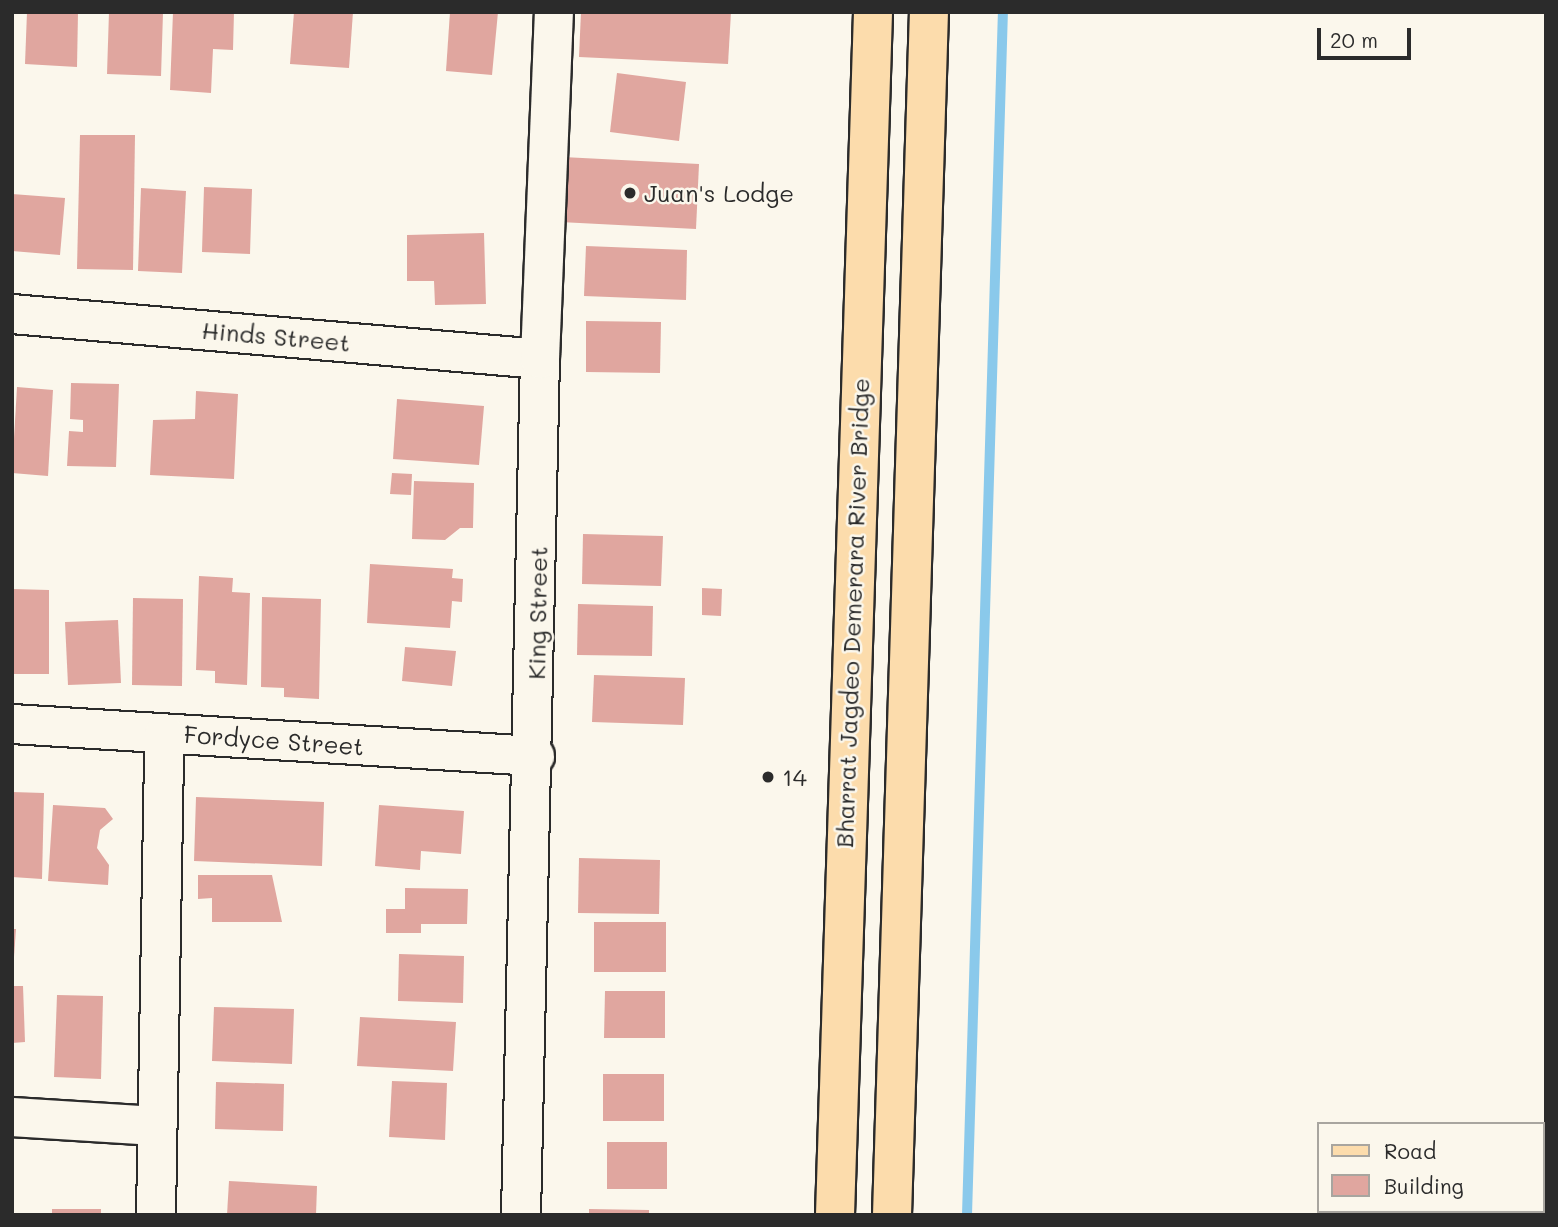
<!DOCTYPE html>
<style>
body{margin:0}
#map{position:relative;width:1558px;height:1227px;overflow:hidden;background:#fbf7ec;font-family:Mali,sans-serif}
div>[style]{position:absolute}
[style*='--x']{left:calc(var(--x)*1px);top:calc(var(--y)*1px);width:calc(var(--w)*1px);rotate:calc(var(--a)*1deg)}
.stream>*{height:10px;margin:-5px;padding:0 5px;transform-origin:5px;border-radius:5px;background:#8ac9eb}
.building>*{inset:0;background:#e0a69f}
.roads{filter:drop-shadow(2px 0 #2b2b2b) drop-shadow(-2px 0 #2b2b2b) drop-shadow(0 2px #2b2b2b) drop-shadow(0 -2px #2b2b2b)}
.minor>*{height:38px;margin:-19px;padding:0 19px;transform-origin:19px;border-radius:19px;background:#fbf7ec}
.major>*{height:38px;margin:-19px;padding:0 19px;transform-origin:19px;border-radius:19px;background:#fcdcac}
.dots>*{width:19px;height:19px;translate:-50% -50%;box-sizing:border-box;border:4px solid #fbf7ec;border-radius:50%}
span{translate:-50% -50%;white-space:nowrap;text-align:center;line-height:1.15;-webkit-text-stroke:5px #fbf7ec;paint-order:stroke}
.poi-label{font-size:24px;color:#2b2b2b}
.left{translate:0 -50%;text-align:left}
.street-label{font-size:24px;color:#2b2b2b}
.frame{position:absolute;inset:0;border:14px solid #2b2b2b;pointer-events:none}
.legend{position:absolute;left:1317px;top:1122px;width:228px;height:91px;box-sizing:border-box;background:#fbf7ec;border:2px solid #a8a59f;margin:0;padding:9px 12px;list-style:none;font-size:21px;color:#2b2b2b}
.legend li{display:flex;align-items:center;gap:14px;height:35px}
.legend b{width:35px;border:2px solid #a8a59f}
.scale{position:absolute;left:1317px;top:28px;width:94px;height:32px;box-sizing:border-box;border:4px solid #2b2b2b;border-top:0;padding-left:9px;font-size:21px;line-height:24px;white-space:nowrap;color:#2b2b2b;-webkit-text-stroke:5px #fbf7ec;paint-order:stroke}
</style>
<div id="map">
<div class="stream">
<div style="--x:967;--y:1215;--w:1204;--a:-88.29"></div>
</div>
<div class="building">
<div style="clip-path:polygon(27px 12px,78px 12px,77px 67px,25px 64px)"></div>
<div style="clip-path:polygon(109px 12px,163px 12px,161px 76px,107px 74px)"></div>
<div style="clip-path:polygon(173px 12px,234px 12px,233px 50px,213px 49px,211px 93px,170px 90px)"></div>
<div style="clip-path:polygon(294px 12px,353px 12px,349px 68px,290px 64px)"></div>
<div style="clip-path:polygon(450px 12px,498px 12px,492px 75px,446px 71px)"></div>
<div style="clip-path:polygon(581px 12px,731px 12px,728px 64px,579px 57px)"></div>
<div style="clip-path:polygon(617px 73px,686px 82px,679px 141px,610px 132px)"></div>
<div style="clip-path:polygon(80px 135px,135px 135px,133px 270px,77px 269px)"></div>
<div style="clip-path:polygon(563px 157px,699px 164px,696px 229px,560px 222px)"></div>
<div style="clip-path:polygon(204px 187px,252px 189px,250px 254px,202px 252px)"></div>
<div style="clip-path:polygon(141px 188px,186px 191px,182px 273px,138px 271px)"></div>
<div style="clip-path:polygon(12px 194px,65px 198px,60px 255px,12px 251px)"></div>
<div style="clip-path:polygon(484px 233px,486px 304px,435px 305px,434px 281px,407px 281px,407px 235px)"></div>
<div style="clip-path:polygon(586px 246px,687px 250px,686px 300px,584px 296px)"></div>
<div style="clip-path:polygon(586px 321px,661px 322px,660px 373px,586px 372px)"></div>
<div style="clip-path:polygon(71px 383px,119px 384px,116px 467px,67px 466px,69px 431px,83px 432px,83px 420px,70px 419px)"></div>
<div style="clip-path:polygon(17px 387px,53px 390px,48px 476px,12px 473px)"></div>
<div style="clip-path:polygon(196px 391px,238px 394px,234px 479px,150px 475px,153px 420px,195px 419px)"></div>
<div style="clip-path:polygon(397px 399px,484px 406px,479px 465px,393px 459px)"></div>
<div style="clip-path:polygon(392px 473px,412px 474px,411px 495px,390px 494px)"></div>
<div style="clip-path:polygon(414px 481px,474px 483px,473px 528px,460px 528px,445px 540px,412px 539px)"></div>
<div style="clip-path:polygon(583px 534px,663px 536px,661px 586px,582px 584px)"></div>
<div style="clip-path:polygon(370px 564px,453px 569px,452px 578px,463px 579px,462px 602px,452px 601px,450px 628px,367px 623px)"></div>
<div style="clip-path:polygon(199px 576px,233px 578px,232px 592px,250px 593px,247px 685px,215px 683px,215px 671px,196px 670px)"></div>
<div style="clip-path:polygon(702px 588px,722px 589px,721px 616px,702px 615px)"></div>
<div style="clip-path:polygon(12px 589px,49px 590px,49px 674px,12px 674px)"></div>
<div style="clip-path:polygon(262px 597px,321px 599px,319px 699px,284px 697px,284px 688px,261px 687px)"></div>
<div style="clip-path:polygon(133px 598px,183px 599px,182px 686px,132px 685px)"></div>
<div style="clip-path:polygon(578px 604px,653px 606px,652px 656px,577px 655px)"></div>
<div style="clip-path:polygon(118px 620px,121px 683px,68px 685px,65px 622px)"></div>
<div style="clip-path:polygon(405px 647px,456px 651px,452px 686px,402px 681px)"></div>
<div style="clip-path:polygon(594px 675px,685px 678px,683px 725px,592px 722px)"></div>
<div style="clip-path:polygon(12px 792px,44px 793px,42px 879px,12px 877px)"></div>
<div style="clip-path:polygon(196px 797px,324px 802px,322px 866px,194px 861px)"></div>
<div style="clip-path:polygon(53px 805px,105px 808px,113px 819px,100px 830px,97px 848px,109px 865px,108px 885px,48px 881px)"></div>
<div style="clip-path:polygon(379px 805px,464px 811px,461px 854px,421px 851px,420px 870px,375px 866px)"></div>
<div style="clip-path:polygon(579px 858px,660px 860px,659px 914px,578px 913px)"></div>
<div style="clip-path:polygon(198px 875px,272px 875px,282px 922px,212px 922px,212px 898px,198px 899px)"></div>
<div style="clip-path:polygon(405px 888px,468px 889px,467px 924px,421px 924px,421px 933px,386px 933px,386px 909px,405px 909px)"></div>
<div style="clip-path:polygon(594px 922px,666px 922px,666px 972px,594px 972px)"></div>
<div style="clip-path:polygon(12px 929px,16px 929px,14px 957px,12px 957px)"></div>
<div style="clip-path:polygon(399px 954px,464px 956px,463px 1003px,398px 1001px)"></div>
<div style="clip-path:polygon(12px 986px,23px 986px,25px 1042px,12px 1043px)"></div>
<div style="clip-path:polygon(605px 991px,665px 991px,665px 1038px,604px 1038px)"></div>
<div style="clip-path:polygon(57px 995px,103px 996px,101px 1079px,54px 1077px)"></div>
<div style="clip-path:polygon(214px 1007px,294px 1009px,292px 1064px,212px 1061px)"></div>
<div style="clip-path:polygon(360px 1017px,456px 1022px,453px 1071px,357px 1066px)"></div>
<div style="clip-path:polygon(603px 1074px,664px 1074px,664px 1121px,603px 1121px)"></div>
<div style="clip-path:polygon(392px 1081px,447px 1083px,445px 1140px,389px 1137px)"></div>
<div style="clip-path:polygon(216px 1082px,284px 1084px,283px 1131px,215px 1129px)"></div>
<div style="clip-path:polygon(607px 1142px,667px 1142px,667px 1189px,607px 1189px)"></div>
<div style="clip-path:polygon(229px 1181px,317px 1186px,316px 1215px,227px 1215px)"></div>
<div style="clip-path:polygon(52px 1209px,101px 1209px,101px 1215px,52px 1215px)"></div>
<div style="clip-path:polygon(589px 1209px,649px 1210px,649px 1215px,589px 1215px)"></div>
</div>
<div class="roads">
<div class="minor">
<div style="--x:12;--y:314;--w:530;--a:4.87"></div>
<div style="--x:12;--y:724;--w:524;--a:3.5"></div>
<div style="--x:12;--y:1117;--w:145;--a:3.6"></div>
<div style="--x:156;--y:1215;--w:481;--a:-89"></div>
<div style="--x:521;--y:1215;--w:856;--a:-88.73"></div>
<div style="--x:540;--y:359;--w:347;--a:-87.7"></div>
</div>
<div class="major">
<div style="--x:835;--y:1215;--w:1204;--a:-88.19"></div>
<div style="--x:892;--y:1215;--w:1204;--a:-88.24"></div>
</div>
</div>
<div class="dots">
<div style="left:630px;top:193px;background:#2b2b2b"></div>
<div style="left:768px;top:777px;background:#2b2b2b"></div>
</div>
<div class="poi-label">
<span class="left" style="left:644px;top:193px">Juan's Lodge</span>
<span class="left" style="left:782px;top:777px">14</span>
</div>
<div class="street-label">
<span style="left:276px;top:336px;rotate:5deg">Hinds Street</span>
<span style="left:537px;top:613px;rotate:-89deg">King Street</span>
<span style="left:852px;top:613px;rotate:-88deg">Bharrat Jagdeo Demerara River Bridge</span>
<span style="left:274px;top:740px;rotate:4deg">Fordyce Street</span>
</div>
<div class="frame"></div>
<ul class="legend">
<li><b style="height:9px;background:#fcdcac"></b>Road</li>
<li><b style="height:19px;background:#e0a69f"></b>Building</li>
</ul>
<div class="scale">20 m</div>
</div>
